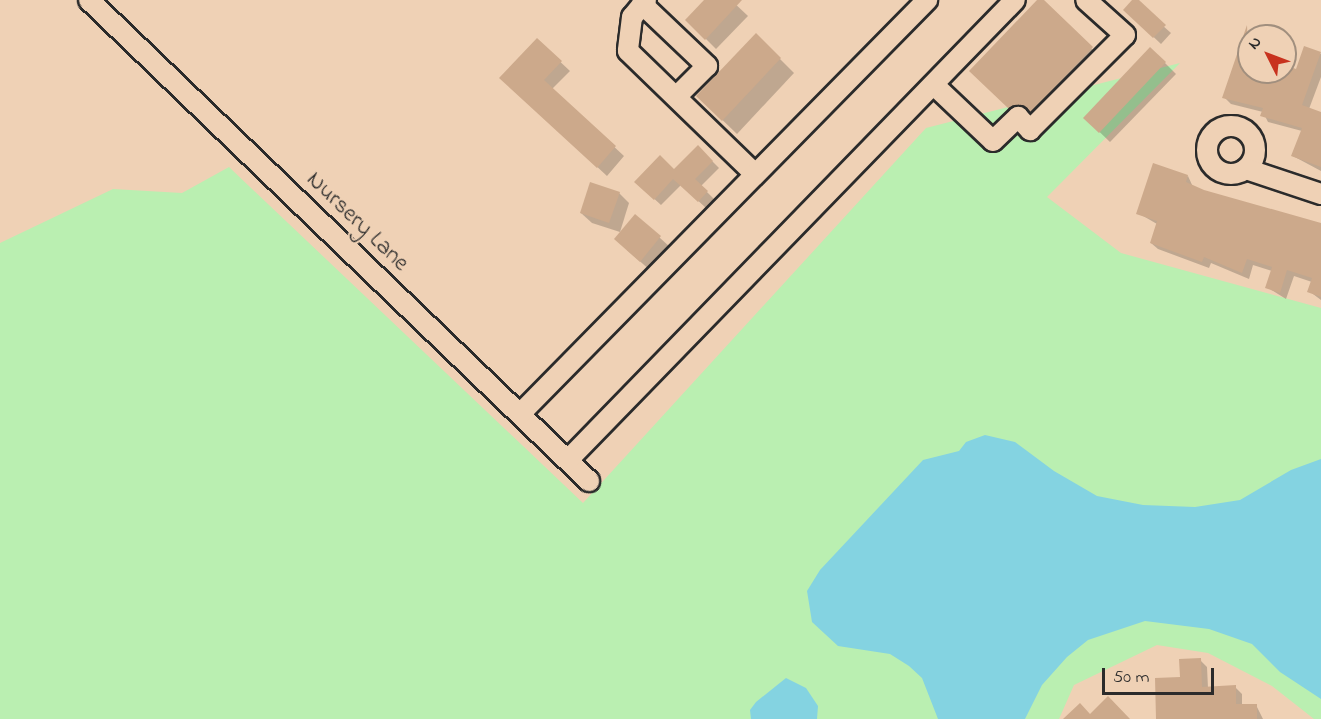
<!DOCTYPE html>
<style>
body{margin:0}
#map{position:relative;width:1321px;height:719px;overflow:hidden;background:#efd1b5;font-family:"Indie Flower",sans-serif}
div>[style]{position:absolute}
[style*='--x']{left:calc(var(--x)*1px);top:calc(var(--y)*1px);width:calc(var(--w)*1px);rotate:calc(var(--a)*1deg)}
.green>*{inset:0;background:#baefb1}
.water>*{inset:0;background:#84d3e1}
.shadow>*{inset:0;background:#0003}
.building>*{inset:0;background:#cca98b}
.roads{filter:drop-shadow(2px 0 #2b2b2b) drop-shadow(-2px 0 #2b2b2b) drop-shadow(0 2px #2b2b2b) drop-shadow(0 -2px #2b2b2b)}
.minor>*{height:20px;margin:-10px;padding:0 10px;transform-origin:10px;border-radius:10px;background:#efd1b5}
.minor>.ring{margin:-10px;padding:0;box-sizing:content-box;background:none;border:20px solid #efd1b5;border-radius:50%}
span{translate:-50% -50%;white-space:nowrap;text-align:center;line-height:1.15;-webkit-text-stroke:4.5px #efd1b5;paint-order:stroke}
.street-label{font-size:24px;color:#2b2b2b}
.north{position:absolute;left:1237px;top:24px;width:60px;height:60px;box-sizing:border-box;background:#efd1b5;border:2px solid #a18f7e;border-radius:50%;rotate:312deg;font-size:16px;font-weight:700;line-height:24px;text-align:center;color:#2b2b2b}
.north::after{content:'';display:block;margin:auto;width:21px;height:27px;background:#c8321e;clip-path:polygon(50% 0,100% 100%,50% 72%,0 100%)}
.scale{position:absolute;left:1102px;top:668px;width:112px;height:27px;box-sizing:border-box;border:3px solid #2b2b2b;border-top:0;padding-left:8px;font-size:18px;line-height:21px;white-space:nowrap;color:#2b2b2b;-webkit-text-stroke:4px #efd1b5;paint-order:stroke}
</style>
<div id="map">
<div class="green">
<div style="clip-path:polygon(1180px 63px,1047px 197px,1121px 253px,1321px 308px,1321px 719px,1314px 719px,1272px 686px,1208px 653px,1157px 645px,1074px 685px,1059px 719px,0 719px,0 243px,113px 189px,182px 193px,229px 167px,583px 503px,926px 128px)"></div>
</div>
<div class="water">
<div style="clip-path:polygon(985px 435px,1015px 442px,1054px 471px,1097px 496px,1143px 505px,1195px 507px,1240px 500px,1291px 470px,1321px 459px,1321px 699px,1280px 672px,1252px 644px,1209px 629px,1145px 621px,1088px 640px,1067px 657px,1042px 685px,1025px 719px,938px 719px,922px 678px,909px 666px,890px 654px,838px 646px,812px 622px,807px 591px,820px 570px,923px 460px,959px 451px,966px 442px)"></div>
<div style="clip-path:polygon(786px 678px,806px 688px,818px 706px,817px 719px,751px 719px,750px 710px,756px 702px)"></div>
</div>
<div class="shadow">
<div style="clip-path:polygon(706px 0,731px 0,748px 16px,716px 49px,687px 20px)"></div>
<div style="clip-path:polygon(1039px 0,1106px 62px,1024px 122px,985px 85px)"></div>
<div style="clip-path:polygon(1134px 0,1171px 33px,1161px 44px,1125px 10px)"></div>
<div style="clip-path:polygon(756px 35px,794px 73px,737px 134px,712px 110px)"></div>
<div style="clip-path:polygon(1245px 37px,1249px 39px,1249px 72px,1285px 72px,1285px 66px,1297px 70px,1305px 48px,1321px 54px,1321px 77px,1309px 109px,1321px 113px,1321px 171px,1293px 156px,1302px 131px,1268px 122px,1263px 112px,1231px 104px,1224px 97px)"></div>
<div style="clip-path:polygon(537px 40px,570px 71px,552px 89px,624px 156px,607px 176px,510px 86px)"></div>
<div style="clip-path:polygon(1151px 49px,1176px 74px,1110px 142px,1085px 118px)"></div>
<div style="clip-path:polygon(698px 147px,719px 168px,701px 186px,714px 199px,706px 208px,681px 185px,661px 205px,636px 182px,674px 171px)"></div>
<div style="clip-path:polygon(1188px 176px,1193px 187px,1229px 200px,1321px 225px,1321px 300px,1309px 291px,1312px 282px,1294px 276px,1286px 299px,1267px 287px,1272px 271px,1253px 265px,1249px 279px,1211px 263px,1209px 268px,1158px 249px,1151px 243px,1157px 224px,1138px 213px)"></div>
<div style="clip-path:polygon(619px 193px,629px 203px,620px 232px,592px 223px,581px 213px)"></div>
<div style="clip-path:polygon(636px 216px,671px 248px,651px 271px,627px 250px)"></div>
<div style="clip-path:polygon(1200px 660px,1207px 667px,1208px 688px,1235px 687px,1242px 694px,1242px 706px,1256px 705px,1263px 719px,1158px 719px,1181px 679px)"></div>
</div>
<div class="building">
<div style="clip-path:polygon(704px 0,742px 0,705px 40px,685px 20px)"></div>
<div style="clip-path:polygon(1037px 0,1044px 0,1093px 47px,1030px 113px,1018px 105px,1009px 109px,969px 71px)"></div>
<div style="clip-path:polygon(1132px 0,1139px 0,1166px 25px,1153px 38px,1123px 10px)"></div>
<div style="clip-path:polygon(1247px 25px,1249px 72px,1285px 72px,1285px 65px,1296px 69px,1304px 46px,1321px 52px,1302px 105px,1321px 112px,1321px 167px,1291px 156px,1302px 128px,1260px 116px,1263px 108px,1222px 98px)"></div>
<div style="clip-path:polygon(756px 33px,781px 58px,722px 121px,696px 96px)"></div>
<div style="clip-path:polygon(537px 38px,562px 61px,544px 80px,616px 146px,597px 168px,499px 78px)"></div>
<div style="clip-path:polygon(1150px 47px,1166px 62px,1099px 133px,1083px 118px)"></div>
<div style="clip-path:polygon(698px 145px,713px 161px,695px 179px,708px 191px,698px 202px,673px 179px,654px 200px,634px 182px,660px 155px,674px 169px)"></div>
<div style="clip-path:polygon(1153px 163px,1188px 175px,1186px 182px,1204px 190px,1321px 223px,1321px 297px,1307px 292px,1312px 278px,1287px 270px,1280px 293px,1265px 288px,1272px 267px,1247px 259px,1242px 273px,1204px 257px,1202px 262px,1150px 243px,1157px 221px,1136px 214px)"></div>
<div style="clip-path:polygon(590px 182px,620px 192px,609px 223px,580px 213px)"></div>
<div style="clip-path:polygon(635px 214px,661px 236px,640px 262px,614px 239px)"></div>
<div style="clip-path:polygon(1201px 658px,1202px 687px,1236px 685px,1236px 704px,1257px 704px,1257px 719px,1156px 719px,1155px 678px,1180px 677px,1179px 659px)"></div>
<div style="clip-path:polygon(1108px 696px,1130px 719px,1063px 719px,1080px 703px,1090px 714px)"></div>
</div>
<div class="roads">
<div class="minor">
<div style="--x:89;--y:0;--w:694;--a:43.89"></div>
<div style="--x:646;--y:0;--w:22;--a:129"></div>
<div style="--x:632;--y:17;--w:34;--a:97"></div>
<div style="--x:628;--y:51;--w:175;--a:44.1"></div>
<div style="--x:642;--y:4;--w:90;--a:43.6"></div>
<div style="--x:707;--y:66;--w:42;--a:135"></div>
<div style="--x:934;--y:85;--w:81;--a:43.5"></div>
<div style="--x:993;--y:141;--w:35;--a:-44"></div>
<div style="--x:1018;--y:117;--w:18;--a:47"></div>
<div style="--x:1030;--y:130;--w:134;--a:-45"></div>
<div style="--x:1125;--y:35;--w:52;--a:-138.1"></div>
<div class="ring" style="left:1207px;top:126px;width:28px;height:28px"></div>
<div style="--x:1246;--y:169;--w:79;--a:18.4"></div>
<div style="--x:520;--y:414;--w:581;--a:-45.49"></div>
<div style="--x:568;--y:460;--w:641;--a:-45.82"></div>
</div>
</div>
<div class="street-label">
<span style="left:357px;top:222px;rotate:44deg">Nursery Lane</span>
</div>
<div class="north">N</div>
<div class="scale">50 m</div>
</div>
